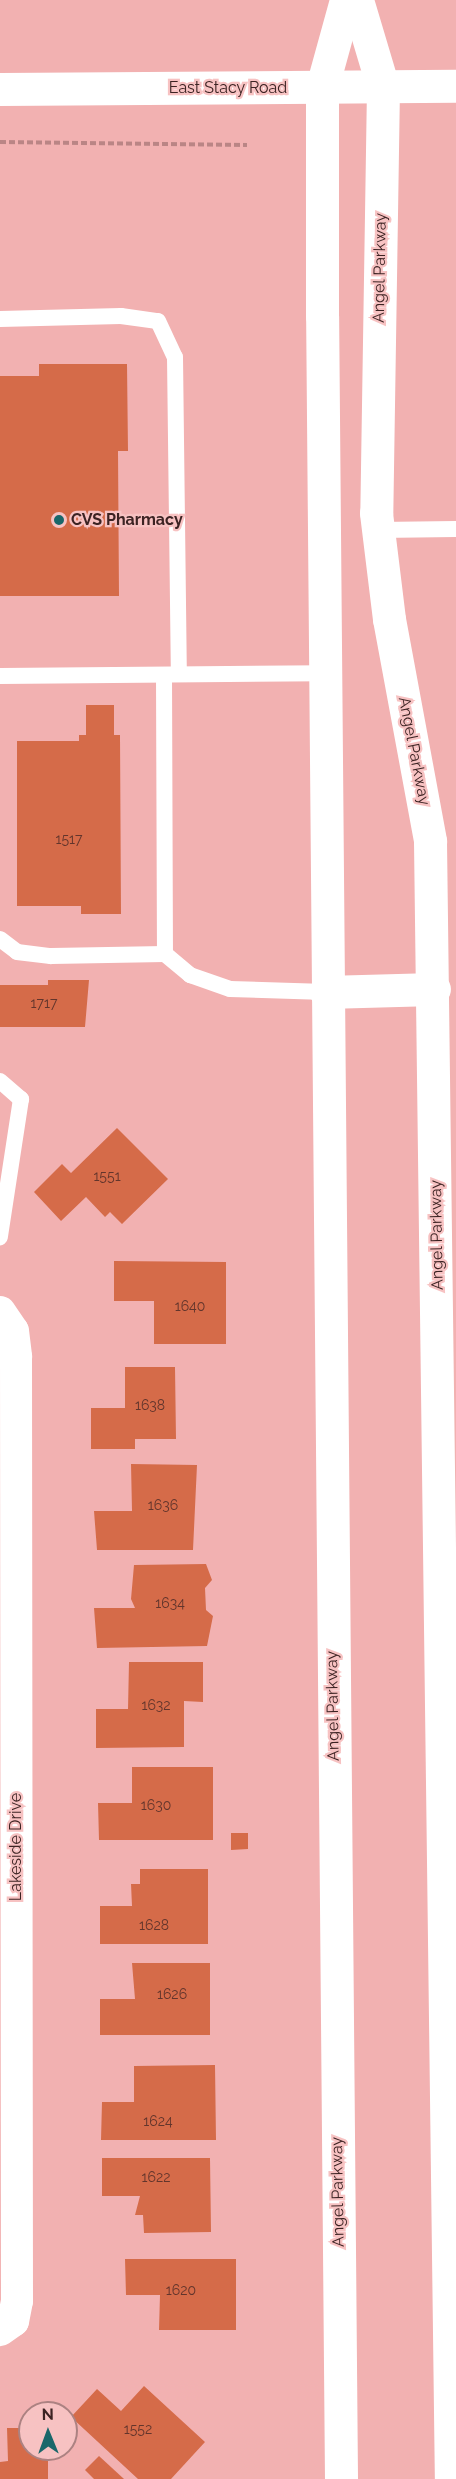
<!DOCTYPE html>
<style>
body{margin:0}
#map{position:relative;width:456px;height:2479px;overflow:hidden;background:#f2b1b1;font-family:Raleway,sans-serif}
div>[style]{position:absolute}
[style*='--x']{left:calc(var(--x)*1px);top:calc(var(--y)*1px);width:calc(var(--w)*1px);rotate:calc(var(--a)*1deg)}
.building>*{inset:0;background:#d56b49}
.path>*{height:4px;margin-top:-2px;transform-origin:0;background:repeating-linear-gradient(90deg,#ba8585 0 6px,transparent 0 9px)}
.lane>*{height:16px;margin:-8px;padding:0 8px;transform-origin:8px;border-radius:8px;background:#fff}
.street>*{height:32px;margin:-16px;padding:0 16px;transform-origin:16px;border-radius:16px;background:#fff}
.secondary>*{height:33px;margin:-16.5px;padding:0 16.5px;transform-origin:16.5px;border-radius:16.5px;background:#fff}
.dots>*{width:16px;height:16px;translate:-50% -50%;box-sizing:border-box;border:3px solid #f7c2c2;border-radius:50%}
span{translate:-50% -50%;white-space:nowrap;text-align:center;line-height:1.15;-webkit-text-stroke:4.5px #f7c2c2;paint-order:stroke}
.number-label{font-size:14px;color:#62352c}
.number-label span{-webkit-text-stroke-width:0}
.street-label{font-size:16px;color:#3c2323}
.poi-label{font-size:16px;color:#3c2323;font-weight:700}
.left{translate:0 -50%;text-align:left}
.north{position:absolute;left:18px;top:2401px;width:60px;height:60px;box-sizing:border-box;background:#f7c2c2;border:2px solid #ac8282;border-radius:50%;rotate:359deg;font-size:16px;font-weight:700;line-height:24px;text-align:center;color:#3c2323}
.north::after{content:'';display:block;margin:auto;width:21px;height:27px;background:#1a676a;clip-path:polygon(50% 0,100% 100%,50% 72%,0 100%)}
</style>
<div id="map">
<div class="building">
<div style="clip-path:polygon(39px 364px,127px 364px,128px 451px,118px 451px,119px 596px,0 596px,0 376px,39px 376px)"></div>
<div style="clip-path:polygon(86px 705px,114px 705px,114px 735px,120px 735px,121px 914px,81px 914px,81px 906px,17px 906px,17px 741px,79px 741px,79px 735px,86px 735px)"></div>
<div style="clip-path:polygon(48px 980px,89px 980px,85px 1027px,0 1027px,0 985px,48px 985px)"></div>
<div style="clip-path:polygon(117px 1128px,168px 1179px,122px 1224px,110px 1212px,105px 1217px,86px 1197px,61px 1221px,34px 1192px,62px 1164px,71px 1173px)"></div>
<div style="clip-path:polygon(114px 1261px,226px 1262px,226px 1344px,154px 1344px,154px 1301px,114px 1301px)"></div>
<div style="clip-path:polygon(125px 1367px,175px 1367px,176px 1439px,135px 1439px,135px 1449px,91px 1449px,91px 1408px,125px 1408px)"></div>
<div style="clip-path:polygon(131px 1464px,197px 1465px,193px 1550px,97px 1550px,94px 1511px,132px 1511px)"></div>
<div style="clip-path:polygon(206px 1564px,212px 1580px,205px 1588px,206px 1610px,213px 1616px,207px 1646px,97px 1648px,94px 1608px,135px 1608px,131px 1599px,134px 1565px)"></div>
<div style="clip-path:polygon(129px 1662px,203px 1662px,203px 1702px,184px 1701px,184px 1747px,96px 1748px,96px 1709px,128px 1709px)"></div>
<div style="clip-path:polygon(132px 1767px,213px 1767px,213px 1840px,99px 1840px,98px 1803px,132px 1803px)"></div>
<div style="clip-path:polygon(231px 1833px,248px 1833px,248px 1849px,231px 1850px)"></div>
<div style="clip-path:polygon(140px 1869px,208px 1869px,208px 1944px,100px 1944px,100px 1906px,132px 1906px,131px 1884px,140px 1884px)"></div>
<div style="clip-path:polygon(132px 1963px,210px 1963px,210px 2035px,100px 2035px,100px 1999px,135px 1999px)"></div>
<div style="clip-path:polygon(215px 2065px,216px 2140px,101px 2140px,102px 2102px,134px 2102px,134px 2066px)"></div>
<div style="clip-path:polygon(102px 2158px,210px 2158px,211px 2232px,144px 2233px,143px 2215px,135px 2215px,140px 2196px,102px 2196px)"></div>
<div style="clip-path:polygon(125px 2259px,236px 2259px,236px 2330px,159px 2330px,160px 2295px,126px 2295px)"></div>
<div style="clip-path:polygon(144px 2386px,205px 2442px,171px 2479px,138px 2479px,71px 2417px,97px 2389px,121px 2411px)"></div>
<div style="clip-path:polygon(7px 2428px,30px 2428px,30px 2449px,48px 2449px,48px 2479px,0 2479px,0 2462px,8px 2461px)"></div>
<div style="clip-path:polygon(99px 2456px,124px 2479px,94px 2479px,85px 2470px)"></div>
</div>
<div class="path">
<div style="--x:0;--y:142;--w:247;--a:0.7"></div>
</div>
<div class="lane">
<div style="--x:0;--y:319;--w:121;--a:-1.4"></div>
<div style="--x:121;--y:316;--w:37;--a:8"></div>
<div style="--x:158;--y:321;--w:40;--a:65"></div>
<div style="--x:175;--y:357;--w:317;--a:89.3"></div>
<div style="--x:378;--y:530;--w:78;--a:-0.7"></div>
<div style="--x:164;--y:675;--w:279;--a:89.8"></div>
<div style="--x:165;--y:954;--w:33;--a:40"></div>
<div style="--x:190;--y:975;--w:42;--a:19.3"></div>
<div style="--x:230;--y:989;--w:96;--a:1.8"></div>
<div style="--x:0;--y:676;--w:322;--a:-0.5"></div>
<div style="--x:0;--y:939;--w:21;--a:37"></div>
<div style="--x:17;--y:952;--w:34;--a:7"></div>
<div style="--x:51;--y:956;--w:114;--a:-1"></div>
<div style="--x:0;--y:1081;--w:28;--a:41"></div>
<div style="--x:21;--y:1099;--w:140;--a:98.7"></div>
</div>
<div class="street">
<div style="--x:0;--y:1312;--w:23;--a:56"></div>
<div style="--x:13;--y:1331;--w:26;--a:83"></div>
<div style="--x:16;--y:1357;--w:944;--a:89.94"></div>
<div style="--x:17;--y:2301;--w:20;--a:101"></div>
<div style="--x:13;--y:2321;--w:16;--a:145"></div>
</div>
<div class="secondary">
<div style="--x:357;--y:0;--w:91;--a:73.4"></div>
<div style="--x:383;--y:87;--w:426;--a:90.9"></div>
<div style="--x:376;--y:513;--w:107;--a:83"></div>
<div style="--x:389;--y:619;--w:226;--a:79.5"></div>
<div style="--x:430;--y:841;--w:1638;--a:89.27"></div>
<div style="--x:0;--y:89;--w:456;--a:-0.4"></div>
<div style="--x:326;--y:992;--w:108;--a:-1.6"></div>
<div style="--x:341;--y:2479;--w:2163;--a:-90.5"></div>
<div style="--x:322;--y:316;--w:229;--a:-90"></div>
<div style="--x:322;--y:87;--w:90;--a:-74.6"></div>
</div>
<div class="dots">
<div style="left:59px;top:520px;background:#1a676a"></div>
</div>
<div class="number-label">
<span style="left:69px;top:839px">1517</span>
<span style="left:44px;top:1003px">1717</span>
<span style="left:107px;top:1176px">1551</span>
<span style="left:190px;top:1306px">1640</span>
<span style="left:150px;top:1405px">1638</span>
<span style="left:163px;top:1505px">1636</span>
<span style="left:170px;top:1603px">1634</span>
<span style="left:156px;top:1705px">1632</span>
<span style="left:156px;top:1805px">1630</span>
<span style="left:154px;top:1925px">1628</span>
<span style="left:172px;top:1994px">1626</span>
<span style="left:158px;top:2121px">1624</span>
<span style="left:156px;top:2177px">1622</span>
<span style="left:181px;top:2290px">1620</span>
<span style="left:138px;top:2429px">1552</span>
</div>
<div class="street-label">
<span style="left:228px;top:88px">East Stacy Road</span>
<span style="left:380px;top:268px;rotate:-89deg">Angel Parkway</span>
<span style="left:414px;top:751px;rotate:79deg">Angel Parkway</span>
<span style="left:437px;top:1235px;rotate:-91deg">Angel Parkway</span>
<span style="left:333px;top:1706px;rotate:-91deg">Angel Parkway</span>
<span style="left:16px;top:1847px;rotate:-90deg">Lakeside Drive</span>
<span style="left:338px;top:2192px;rotate:-91deg">Angel Parkway</span>
</div>
<div class="poi-label">
<span class="left" style="left:71px;top:520px">CVS Pharmacy</span>
</div>
<div class="north">N</div>
</div>
